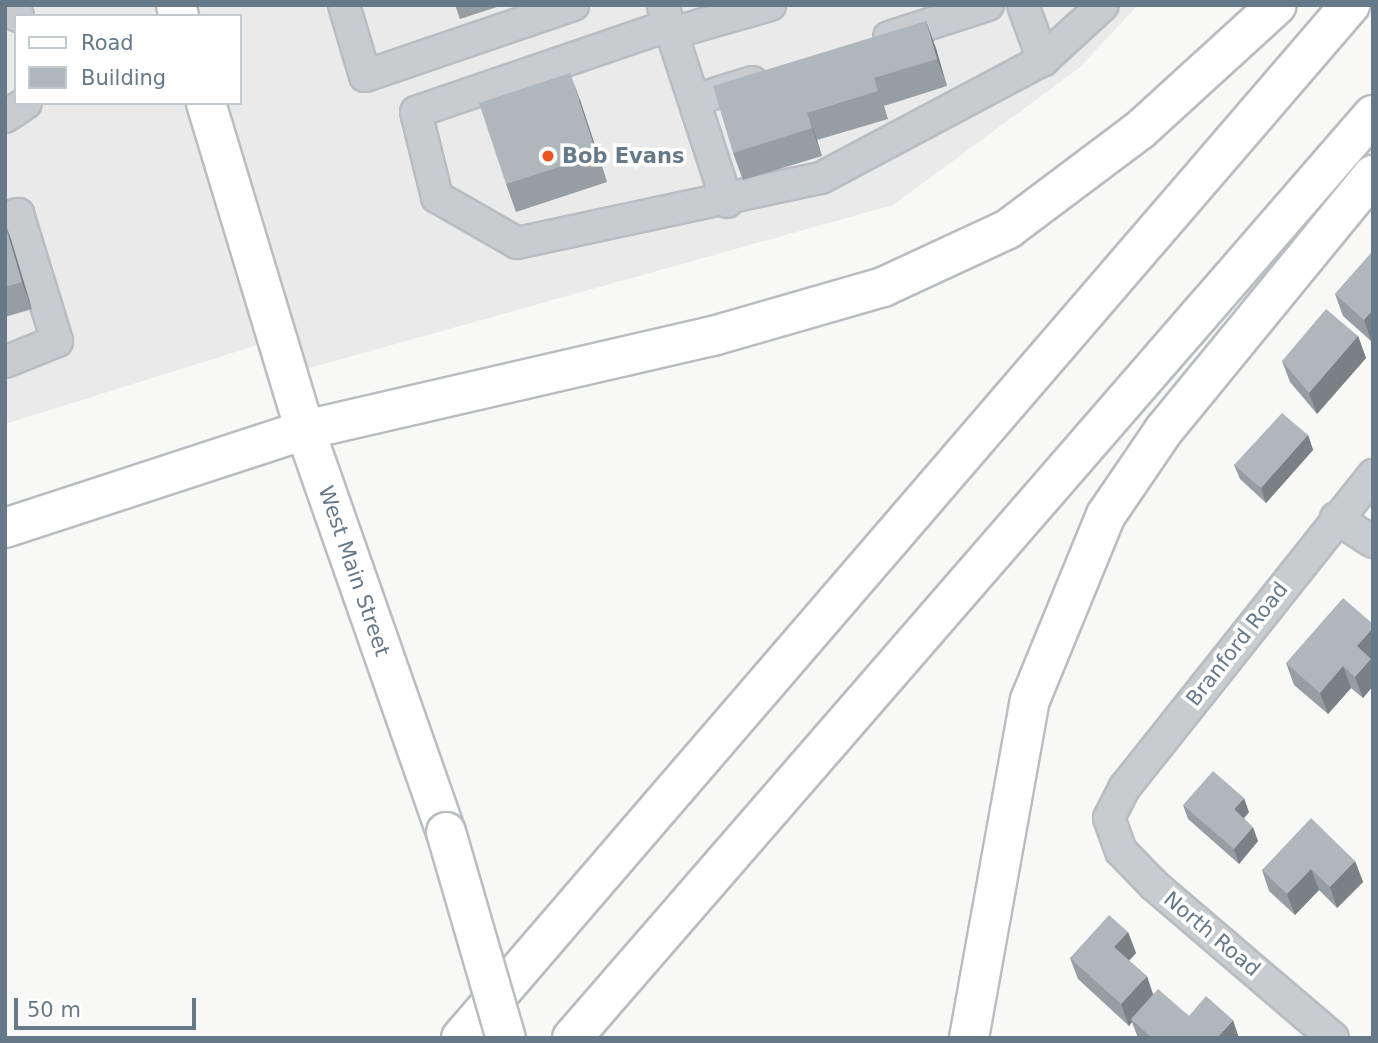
<!DOCTYPE html>
<style>
body{margin:0}
#map{position:relative;width:1378px;height:1043px;overflow:hidden;background:#f8f9f6;font-family:"DejaVu Sans",sans-serif}
div>[style]{position:absolute}
[style*='--x']{left:calc(var(--x)*1px);top:calc(var(--y)*1px);width:calc(var(--w)*1px);rotate:calc(var(--a)*1deg)}
.built>*{inset:0;background:#e9eae9}
.roads{filter:drop-shadow(2px 0 #b9bdc1) drop-shadow(-2px 0 #b9bdc1) drop-shadow(0 2px #b9bdc1) drop-shadow(0 -2px #b9bdc1)}
.minor>*{height:30px;margin:-15px;padding:0 15px;transform-origin:15px;border-radius:15px;background:#c8cccf}
.major>*{height:38px;margin:-19px;padding:0 19px;transform-origin:19px;border-radius:19px;background:#fff}
.highway>*{height:38px;margin:-19px;padding:0 19px;transform-origin:19px;border-radius:19px;background:#fff}
.bridges{filter:drop-shadow(2px 0 #b9bdc1) drop-shadow(-2px 0 #b9bdc1) drop-shadow(0 2px #b9bdc1) drop-shadow(0 -2px #b9bdc1)}
.major-bridge>*{height:38px;margin:-19px;padding:0 19px;transform-origin:19px;border-radius:19px;background:#fff}
.wall>*{inset:0;background:#969da3}
.shaded-wall>*{inset:0;background:#7a8084}
.building>*{inset:0;background:#afb7bd}
.dots>*{width:19px;height:19px;translate:-50% -50%;box-sizing:border-box;border:4px solid #fff;border-radius:50%}
span{translate:-50% -50%;white-space:nowrap;text-align:center;line-height:1.15;-webkit-text-stroke:7px #fff;paint-order:stroke}
.poi-label{font-size:21px;color:#667988;font-weight:700}
.left{translate:0 -50%;text-align:left}
.street-label{font-size:21px;color:#667988}
.frame{position:absolute;inset:0;border:7px solid #667988;pointer-events:none}
.legend{position:absolute;left:14px;top:14px;width:228px;height:91px;box-sizing:border-box;background:#fff;border:2px solid #c2c9cf;margin:0;padding:9px 12px;list-style:none;font-size:21px;color:#667988}
.legend li{display:flex;align-items:center;gap:14px;height:35px}
.legend b{width:35px;border:2px solid #c2c9cf}
.scale{position:absolute;left:14px;top:998px;width:182px;height:32px;box-sizing:border-box;border:4px solid #667988;border-top:0;padding-left:9px;font-size:21px;line-height:24px;white-space:nowrap;color:#667988;-webkit-text-stroke:5px #fff;paint-order:stroke}
</style>
<div id="map">
<div class="built">
<div style="clip-path:polygon(evenodd,5px 5px,1138px 5px,1079px 68px,893px 205px,288px 374px,277px 339px,5px 424px,5px 5px,16px 16px,240px 16px,240px 103px,16px 103px,16px 16px)"></div>
</div>
<div class="roads">
<div class="minor">
<div style="--x:14;--y:5;--w:12;--a:70"></div>
<div style="--x:344;--y:5;--w:74;--a:73.5"></div>
<div style="--x:365;--y:76;--w:220;--a:-18.8"></div>
<div style="--x:1023;--y:5;--w:59;--a:70"></div>
<div style="--x:663;--y:6;--w:206;--a:71.9"></div>
<div style="--x:670;--y:25;--w:268;--a:161.1"></div>
<div style="--x:416;--y:112;--w:88;--a:76.1"></div>
<div style="--x:437;--y:197;--w:92;--a:29.9"></div>
<div style="--x:517;--y:243;--w:311;--a:-12.1"></div>
<div style="--x:821;--y:178;--w:251;--a:-28"></div>
<div style="--x:1043;--y:60;--w:81;--a:-42.5"></div>
<div style="--x:672;--y:33;--w:102;--a:-15.9"></div>
<div style="--x:889;--y:37;--w:104;--a:-17.9"></div>
<div style="--x:694;--y:100;--w:61;--a:-17.2"></div>
<div style="--x:5;--y:117;--w:25;--a:-34"></div>
<div style="--x:5;--y:218;--w:14;--a:-17"></div>
<div style="--x:18;--y:214;--w:133;--a:72.9"></div>
<div style="--x:57;--y:341;--w:56;--a:158"></div>
<div style="--x:1336;--y:518;--w:44;--a:33"></div>
<div style="--x:1333;--y:1038;--w:235;--a:-139.5"></div>
<div style="--x:1154;--y:885;--w:47;--a:-134.1"></div>
<div style="--x:1121;--y:851;--w:35;--a:-110"></div>
<div style="--x:1109;--y:818;--w:35;--a:-63"></div>
<div style="--x:1125;--y:787;--w:399;--a:-51.5"></div>
</div>
<div class="major">
<div style="--x:176;--y:5;--w:11;--a:75"></div>
<div style="--x:206;--y:103;--w:342;--a:73.2"></div>
<div style="--x:305;--y:430;--w:426;--a:70.7"></div>
</div>
<div class="highway">
<div style="--x:5;--y:528;--w:316;--a:-18.1"></div>
<div style="--x:305;--y:430;--w:419;--a:-13"></div>
<div style="--x:713;--y:336;--w:177;--a:-16.1"></div>
<div style="--x:883;--y:287;--w:138;--a:-24.9"></div>
<div style="--x:1008;--y:229;--w:165;--a:-36.9"></div>
<div style="--x:1140;--y:130;--w:185;--a:-42.4"></div>
<div style="--x:461;--y:1038;--w:1363;--a:-49.28"></div>
<div style="--x:572;--y:1038;--w:1222;--a:-49.05"></div>
<div style="--x:969;--y:1038;--w:343;--a:-79.8"></div>
<div style="--x:1030;--y:700;--w:200;--a:-67.7"></div>
<div style="--x:1106;--y:515;--w:103;--a:-55.7"></div>
<div style="--x:1164;--y:430;--w:330;--a:-50.7"></div>
</div>
</div>
<div class="bridges">
<div class="major-bridge">
<div style="--x:446;--y:832;--w:215;--a:73.8"></div>
</div>
</div>
<div class="wall">
<div style="clip-path:polygon(455px 5px,503px 5px,460px 19px)"></div>
<div style="clip-path:polygon(926px 21px,947px 86px,884px 106px,888px 119px,817px 140px,822px 156px,743px 180px,733px 153px)"></div>
<div style="clip-path:polygon(580px 100px,607px 182px,516px 212px,506px 184px)"></div>
<div style="clip-path:polygon(5px 223px,32px 309px,5px 317px)"></div>
<div style="clip-path:polygon(1373px 251px,1371px 341px,1343px 316px,1335px 294px)"></div>
<div style="clip-path:polygon(1358px 336px,1366px 358px,1317px 414px,1290px 382px,1282px 361px)"></div>
<div style="clip-path:polygon(1308px 435px,1313px 450px,1266px 503px,1240px 479px,1234px 465px)"></div>
<div style="clip-path:polygon(1373px 624px,1373px 658px,1371px 660px,1373px 664px,1373px 686px,1363px 698px,1351px 688px,1328px 714px,1294px 685px,1286px 663px)"></div>
<div style="clip-path:polygon(1183px 805px,1249px 812px,1244px 818px,1258px 841px,1239px 864px,1188px 819px)"></div>
<div style="clip-path:polygon(1355px 861px,1363px 882px,1337px 908px,1319px 890px,1295px 915px,1269px 891px,1262px 870px)"></div>
<div style="clip-path:polygon(1128px 932px,1136px 953px,1129px 961px,1153px 994px,1189px 1016px,1239px 1038px,1138px 1038px,1132px 1022px,1129px 1026px,1078px 979px,1070px 958px)"></div>
</div>
<div class="shaded-wall">
<div style="clip-path:polygon(926px 21px,936px 48px,947px 86px,937px 59px)"></div>
<div style="clip-path:polygon(570px 73px,580px 100px,607px 182px,597px 155px)"></div>
<div style="clip-path:polygon(807px 113px,817px 140px,822px 156px,812px 128px)"></div>
<div style="clip-path:polygon(5px 223px,11px 239px,32px 309px,22px 282px)"></div>
<div style="clip-path:polygon(1373px 310px,1373px 339px,1371px 341px,1364px 320px)"></div>
<div style="clip-path:polygon(1358px 336px,1366px 358px,1317px 414px,1309px 393px)"></div>
<div style="clip-path:polygon(1308px 435px,1313px 450px,1266px 503px,1261px 488px)"></div>
<div style="clip-path:polygon(1373px 628px,1373px 658px,1371px 660px,1373px 664px,1373px 686px,1363px 698px,1355px 677px,1357px 646px)"></div>
<div style="clip-path:polygon(1343px 666px,1351px 688px,1328px 714px,1320px 693px)"></div>
<div style="clip-path:polygon(1244px 798px,1249px 812px,1239px 824px,1234px 809px)"></div>
<div style="clip-path:polygon(1253px 827px,1258px 841px,1239px 864px,1234px 849px)"></div>
<div style="clip-path:polygon(1355px 861px,1363px 882px,1337px 908px,1330px 887px)"></div>
<div style="clip-path:polygon(1311px 869px,1319px 890px,1295px 915px,1287px 894px)"></div>
<div style="clip-path:polygon(1128px 932px,1136px 953px,1122px 968px,1114px 947px)"></div>
<div style="clip-path:polygon(1147px 976px,1154px 997px,1131px 1019px,1132px 1022px,1129px 1026px,1121px 1004px)"></div>
<div style="clip-path:polygon(1233px 1020px,1239px 1038px,1217px 1038px)"></div>
</div>
<div class="building">
<div style="clip-path:polygon(926px 21px,937px 59px,874px 78px,878px 91px,807px 113px,812px 128px,733px 153px,713px 86px)"></div>
<div style="clip-path:polygon(570px 73px,597px 155px,506px 184px,479px 103px)"></div>
<div style="clip-path:polygon(5px 225px,22px 282px,5px 287px)"></div>
<div style="clip-path:polygon(1373px 251px,1373px 310px,1364px 320px,1335px 294px)"></div>
<div style="clip-path:polygon(1326px 309px,1358px 336px,1309px 393px,1282px 361px)"></div>
<div style="clip-path:polygon(1282px 413px,1308px 435px,1261px 488px,1234px 465px)"></div>
<div style="clip-path:polygon(1343px 598px,1373px 624px,1373px 628px,1357px 646px,1371px 659px,1355px 677px,1343px 666px,1320px 693px,1286px 663px)"></div>
<div style="clip-path:polygon(1213px 771px,1244px 798px,1234px 809px,1253px 827px,1234px 849px,1183px 805px)"></div>
<div style="clip-path:polygon(1311px 818px,1355px 861px,1330px 887px,1311px 869px,1287px 894px,1262px 870px)"></div>
<div style="clip-path:polygon(1109px 915px,1128px 932px,1114px 947px,1147px 976px,1121px 1004px,1070px 958px)"></div>
<div style="clip-path:polygon(1158px 989px,1189px 1016px,1206px 996px,1233px 1020px,1217px 1038px,1152px 1038px,1131px 1019px)"></div>
</div>
<div class="dots">
<div style="left:548px;top:156px;background:#ed5221"></div>
</div>
<div class="poi-label">
<span class="left" style="left:562px;top:156px">Bob Evans</span>
</div>
<div class="street-label">
<span style="left:354px;top:571px;rotate:71deg">West Main Street</span>
<span style="left:1237px;top:644px;rotate:-52deg">Branford Road</span>
<span style="left:1212px;top:934px;rotate:40deg">North Road</span>
</div>
<div class="frame"></div>
<ul class="legend">
<li><b style="height:9px;background:#fff"></b>Road</li>
<li><b style="height:19px;background:#afb7bd"></b>Building</li>
</ul>
<div class="scale">50 m</div>
</div>
